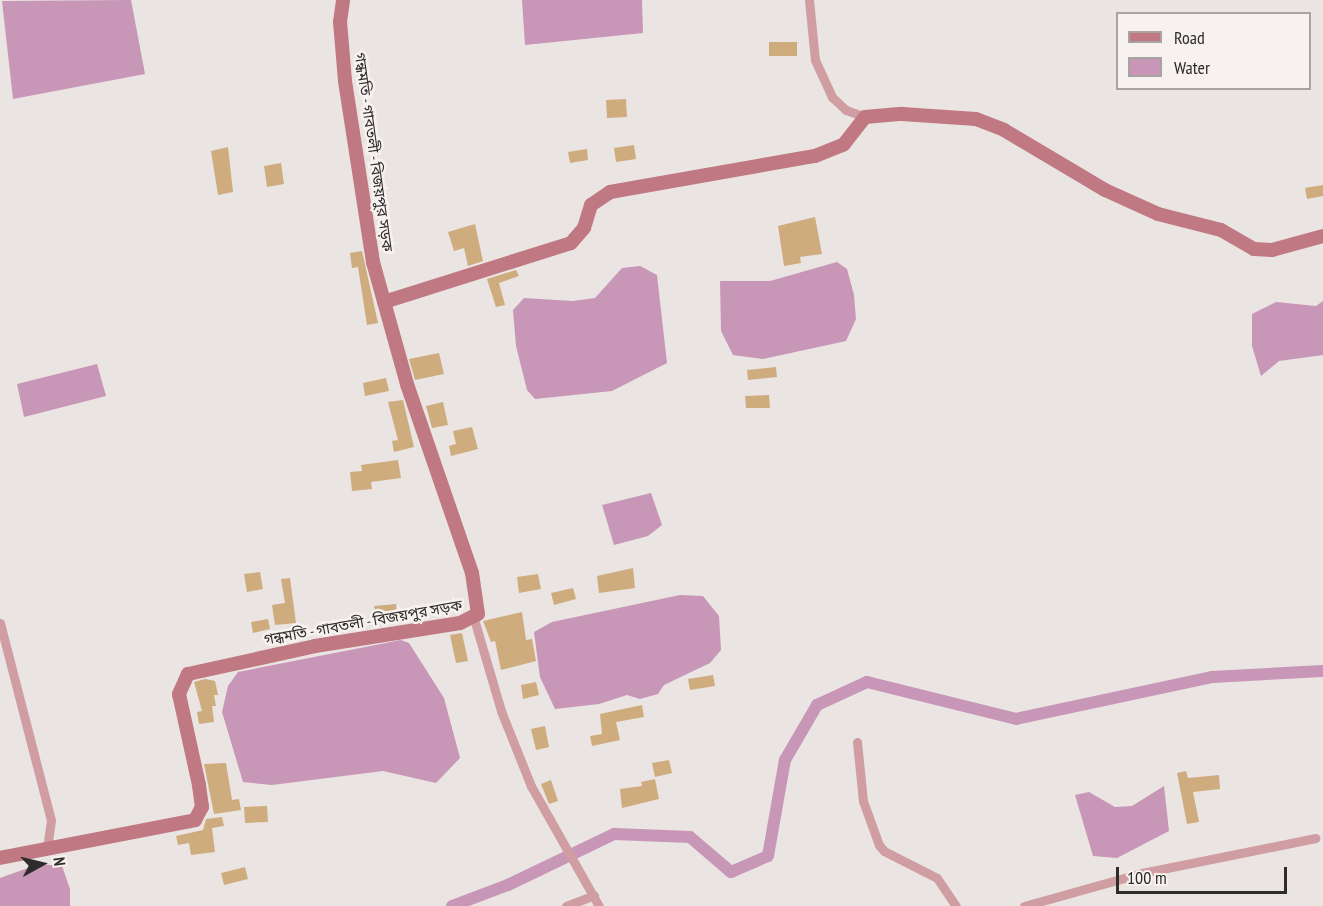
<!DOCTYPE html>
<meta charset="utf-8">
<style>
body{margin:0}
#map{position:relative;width:1323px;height:906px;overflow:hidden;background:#eae4e2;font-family:"PT Sans Narrow","Noto Sans Bengali",sans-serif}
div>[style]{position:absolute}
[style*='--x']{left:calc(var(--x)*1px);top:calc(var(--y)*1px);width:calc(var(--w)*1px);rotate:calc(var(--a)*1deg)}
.water>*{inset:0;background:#c896b7}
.canal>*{height:12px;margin:-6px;padding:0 6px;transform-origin:6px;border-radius:6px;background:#c896b7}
.building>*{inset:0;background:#cfac7d}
.street>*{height:9px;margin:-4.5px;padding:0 4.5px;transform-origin:4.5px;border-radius:4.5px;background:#cf9da2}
.secondary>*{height:14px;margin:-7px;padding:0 7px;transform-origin:7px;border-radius:7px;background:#c07882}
span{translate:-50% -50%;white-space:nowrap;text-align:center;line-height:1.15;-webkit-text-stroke:5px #f7f2ef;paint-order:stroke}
.street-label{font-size:15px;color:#2e2c2b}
.legend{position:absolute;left:1116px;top:12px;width:195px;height:78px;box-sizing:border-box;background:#f7f2ef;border:2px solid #a7a3a1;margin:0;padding:8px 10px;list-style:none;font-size:18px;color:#2e2c2b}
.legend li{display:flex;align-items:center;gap:12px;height:30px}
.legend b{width:30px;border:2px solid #a7a3a1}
.north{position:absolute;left:12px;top:834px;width:60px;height:60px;-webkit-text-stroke:4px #f7f2ef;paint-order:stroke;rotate:82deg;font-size:16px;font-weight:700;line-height:24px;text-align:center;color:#2e2c2b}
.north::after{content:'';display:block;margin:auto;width:21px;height:27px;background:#2e2c2b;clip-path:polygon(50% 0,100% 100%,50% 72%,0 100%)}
.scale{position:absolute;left:1116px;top:867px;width:171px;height:27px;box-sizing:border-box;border:3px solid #2e2c2b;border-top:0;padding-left:8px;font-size:18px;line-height:21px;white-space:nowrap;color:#2e2c2b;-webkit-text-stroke:4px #f7f2ef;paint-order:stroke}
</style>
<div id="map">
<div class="water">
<div style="clip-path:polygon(131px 0,145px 74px,13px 99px,2px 1px)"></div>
<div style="clip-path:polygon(522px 0,642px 0,643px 33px,525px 45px)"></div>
<div style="clip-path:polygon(837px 262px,847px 269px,854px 295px,856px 319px,846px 341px,763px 359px,733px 355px,721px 331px,720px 281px,770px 281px)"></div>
<div style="clip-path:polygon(640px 266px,657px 275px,667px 363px,612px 391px,535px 399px,527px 390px,516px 346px,513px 310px,524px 298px,573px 301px,595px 298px,622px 268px)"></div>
<div style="clip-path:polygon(1323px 301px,1323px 355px,1279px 361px,1261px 376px,1252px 346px,1252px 314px,1276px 302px,1316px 306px)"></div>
<div style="clip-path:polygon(97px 364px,106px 396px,24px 417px,17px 384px)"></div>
<div style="clip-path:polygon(651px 493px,662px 525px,648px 536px,614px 545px,602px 505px)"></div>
<div style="clip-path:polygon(680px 595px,703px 596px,719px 616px,721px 650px,710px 663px,664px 685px,658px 694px,640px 699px,627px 695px,599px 704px,555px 709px,540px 677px,534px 632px,552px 622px)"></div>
<div style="clip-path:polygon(401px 640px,409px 643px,444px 698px,460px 758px,436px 783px,383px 771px,272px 785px,243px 782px,222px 712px,228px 686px,238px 672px)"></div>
<div style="clip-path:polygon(1164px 786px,1169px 831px,1117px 858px,1093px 856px,1075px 795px,1089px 792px,1115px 807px,1132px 806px)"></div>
<div style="clip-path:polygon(39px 864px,62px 866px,70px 889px,70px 906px,0 906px,0 878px)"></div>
</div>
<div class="canal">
<div style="--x:452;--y:906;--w:60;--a:-20.6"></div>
<div style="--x:508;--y:885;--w:118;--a:-25.7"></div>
<div style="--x:614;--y:834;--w:76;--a:2.3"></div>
<div style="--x:690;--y:837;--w:54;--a:40.5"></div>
<div style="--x:731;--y:872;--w:40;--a:-23.4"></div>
<div style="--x:768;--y:856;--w:97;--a:-80"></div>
<div style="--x:785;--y:760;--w:64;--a:-59.8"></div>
<div style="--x:817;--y:705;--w:55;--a:-24.7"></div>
<div style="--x:867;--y:682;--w:154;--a:13.9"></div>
<div style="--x:1016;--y:719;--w:200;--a:-12.1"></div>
<div style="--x:1212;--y:677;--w:111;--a:-3.1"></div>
</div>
<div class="building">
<div style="clip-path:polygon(769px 42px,797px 42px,797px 56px,769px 56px)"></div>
<div style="clip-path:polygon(626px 99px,627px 117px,607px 118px,606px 100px)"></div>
<div style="clip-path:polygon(634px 145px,636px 159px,616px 162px,614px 148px)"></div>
<div style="clip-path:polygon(228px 147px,233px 192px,218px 195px,211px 151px)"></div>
<div style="clip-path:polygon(587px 149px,588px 160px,570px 163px,568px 152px)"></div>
<div style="clip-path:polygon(281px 163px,284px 184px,267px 187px,264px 166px)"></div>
<div style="clip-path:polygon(1323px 185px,1323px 196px,1307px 199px,1305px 188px)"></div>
<div style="clip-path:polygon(815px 217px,822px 254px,800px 257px,801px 263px,784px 266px,778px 226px)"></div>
<div style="clip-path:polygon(475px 224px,483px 261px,468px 266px,464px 248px,454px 251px,448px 232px)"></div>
<div style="clip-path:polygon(362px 251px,378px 323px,367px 325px,358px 267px,352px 268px,350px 253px)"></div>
<div style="clip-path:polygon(516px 270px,519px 276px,499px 283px,505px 305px,496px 307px,487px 279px)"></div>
<div style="clip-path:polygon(439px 353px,444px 374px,415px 380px,409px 359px)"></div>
<div style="clip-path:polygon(776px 367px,777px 377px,748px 380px,747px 370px)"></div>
<div style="clip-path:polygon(386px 378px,389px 391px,365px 396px,363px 383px)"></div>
<div style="clip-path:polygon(769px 395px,770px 408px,746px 408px,745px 396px)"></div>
<div style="clip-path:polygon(403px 400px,414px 447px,394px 452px,392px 441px,398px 440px,388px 402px)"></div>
<div style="clip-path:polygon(443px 402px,448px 425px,432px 428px,426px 406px)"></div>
<div style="clip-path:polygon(472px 427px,478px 449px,451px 456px,449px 446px,456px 444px,453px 431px)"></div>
<div style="clip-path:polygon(398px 460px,401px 478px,371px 482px,372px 489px,352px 491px,350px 472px,362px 471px,361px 465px)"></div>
<div style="clip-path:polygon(633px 568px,635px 588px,599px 593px,597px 576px)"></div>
<div style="clip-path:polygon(260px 572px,263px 589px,247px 592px,244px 574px)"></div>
<div style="clip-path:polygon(538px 574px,541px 589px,519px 593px,517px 577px)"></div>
<div style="clip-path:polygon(290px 578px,296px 623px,275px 625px,272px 605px,285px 603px,281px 579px)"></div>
<div style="clip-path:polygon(573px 588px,576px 599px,554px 605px,551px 593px)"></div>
<div style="clip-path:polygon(396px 604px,398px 620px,377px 621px,374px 606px)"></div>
<div style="clip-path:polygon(522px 612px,526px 640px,532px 639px,536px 661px,501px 670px,495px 641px,491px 642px,483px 621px)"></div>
<div style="clip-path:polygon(268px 619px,270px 629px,253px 633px,251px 622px)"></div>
<div style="clip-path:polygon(462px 633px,468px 661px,456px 663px,450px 635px)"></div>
<div style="clip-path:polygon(713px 675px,715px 686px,690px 690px,688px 679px)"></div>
<div style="clip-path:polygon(205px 679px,215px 681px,218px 695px,214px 695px,216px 706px,212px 706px,214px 722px,199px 724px,197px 712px,202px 711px,194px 682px)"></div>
<div style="clip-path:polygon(536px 682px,539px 695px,523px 699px,521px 685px)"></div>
<div style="clip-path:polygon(642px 705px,644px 717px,616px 722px,620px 740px,592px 746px,590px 736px,602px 734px,600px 714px)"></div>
<div style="clip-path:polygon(545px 726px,549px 747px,536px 750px,531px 729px)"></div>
<div style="clip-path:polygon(669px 760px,672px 773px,655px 777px,652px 763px)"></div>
<div style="clip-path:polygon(226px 763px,232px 800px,239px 799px,241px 810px,214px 814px,204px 764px)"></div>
<div style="clip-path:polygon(1186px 771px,1188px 778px,1219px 775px,1220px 789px,1193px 792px,1199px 822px,1187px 824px,1177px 773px)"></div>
<div style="clip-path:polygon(655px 779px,659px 799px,622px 808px,620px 789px,642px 786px,641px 782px)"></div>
<div style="clip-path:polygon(551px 780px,558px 801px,549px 804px,541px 784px)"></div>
<div style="clip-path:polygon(267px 806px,268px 822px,245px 823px,244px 807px)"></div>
<div style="clip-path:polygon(222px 817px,224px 826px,212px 828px,215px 852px,191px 855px,189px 843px,178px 845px,176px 836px,203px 830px,206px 819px)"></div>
<div style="clip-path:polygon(245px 867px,248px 879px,224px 885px,221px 873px)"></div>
</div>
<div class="street">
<div style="--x:809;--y:0;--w:60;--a:84.3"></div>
<div style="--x:815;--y:60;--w:41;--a:65.3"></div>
<div style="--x:832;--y:97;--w:19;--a:43"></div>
<div style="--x:846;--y:110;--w:20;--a:20"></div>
<div style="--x:474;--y:619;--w:96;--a:73.6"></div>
<div style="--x:501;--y:711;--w:81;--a:68.2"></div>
<div style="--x:531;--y:786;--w:138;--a:60.5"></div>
<div style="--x:0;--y:623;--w:203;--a:75.5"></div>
<div style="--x:51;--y:820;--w:30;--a:98"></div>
<div style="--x:857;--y:742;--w:59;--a:84.2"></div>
<div style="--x:863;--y:801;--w:47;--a:70"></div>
<div style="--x:879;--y:845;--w:8;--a:50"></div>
<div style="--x:884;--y:851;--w:59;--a:27"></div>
<div style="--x:937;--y:878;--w:34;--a:56"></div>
<div style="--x:566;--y:906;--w:30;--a:-21"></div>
<div style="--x:1024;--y:906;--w:123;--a:-15.6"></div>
<div style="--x:1142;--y:873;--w:177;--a:-11.4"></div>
</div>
<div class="secondary">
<div style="--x:384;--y:302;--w:196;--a:-17.5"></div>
<div style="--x:571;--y:243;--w:20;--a:-49"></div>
<div style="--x:584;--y:228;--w:24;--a:-73"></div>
<div style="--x:591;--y:205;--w:23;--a:-34"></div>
<div style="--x:610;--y:192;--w:208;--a:-10"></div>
<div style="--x:815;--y:156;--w:31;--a:-22"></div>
<div style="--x:844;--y:144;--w:34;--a:-52"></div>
<div style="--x:865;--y:117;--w:37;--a:-5"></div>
<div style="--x:902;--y:114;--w:74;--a:3.9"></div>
<div style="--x:976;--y:119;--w:30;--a:21"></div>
<div style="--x:1004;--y:130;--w:117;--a:30.7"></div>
<div style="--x:1105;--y:190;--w:58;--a:24.4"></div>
<div style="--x:1158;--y:214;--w:65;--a:14.3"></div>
<div style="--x:1221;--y:230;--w:38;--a:30"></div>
<div style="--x:1254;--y:249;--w:18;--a:3"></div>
<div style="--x:1272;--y:250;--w:53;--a:-15.4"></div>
<div style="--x:0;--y:858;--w:199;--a:-11"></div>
<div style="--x:195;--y:820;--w:15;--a:-62"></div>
<div style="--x:202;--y:807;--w:22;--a:-98"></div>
<div style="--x:199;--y:785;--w:93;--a:-102.4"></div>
<div style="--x:179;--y:694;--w:22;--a:-66"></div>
<div style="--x:188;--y:674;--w:130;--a:-12.4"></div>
<div style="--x:315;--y:646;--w:147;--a:-9"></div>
<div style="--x:460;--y:623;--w:20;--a:-27"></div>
<div style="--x:478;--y:614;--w:41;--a:-98.3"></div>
<div style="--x:472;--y:573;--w:200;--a:-109"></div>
<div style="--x:407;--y:384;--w:127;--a:-105.6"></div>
<div style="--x:373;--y:262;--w:183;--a:-98.8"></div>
<div style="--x:345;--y:81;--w:59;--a:-94.8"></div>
<div style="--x:340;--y:22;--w:22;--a:-82"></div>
</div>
<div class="street-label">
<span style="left:374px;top:152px;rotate:82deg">গন্ধমতি - গাবতলী - বিজয়পুর সড়ক</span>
<span style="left:363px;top:622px;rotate:-10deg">গন্ধমতি - গাবতলী - বিজয়পুর সড়ক</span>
</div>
<ul class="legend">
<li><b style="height:8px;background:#c07882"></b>Road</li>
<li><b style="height:16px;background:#c896b7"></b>Water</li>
</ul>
<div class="north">N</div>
<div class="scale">100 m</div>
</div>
